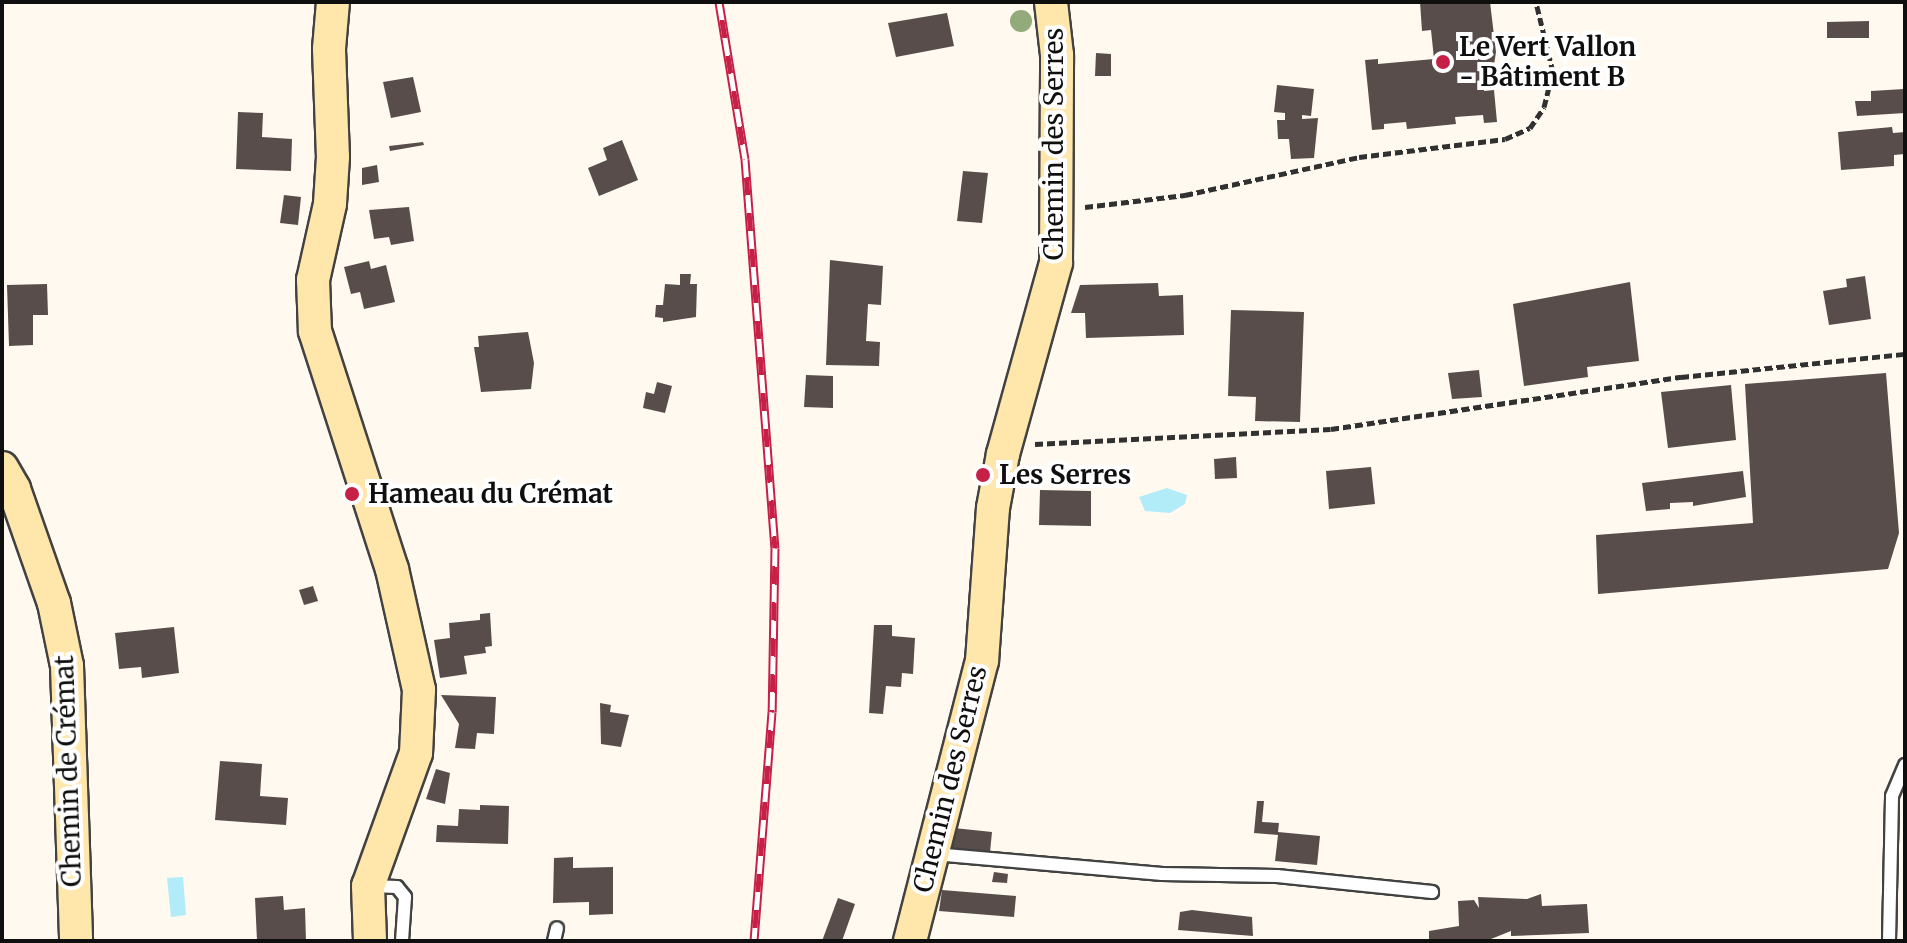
<!DOCTYPE html>
<meta charset="utf-8">
<style>
body{margin:0}
#map{position:relative;width:1907px;height:943px;overflow:hidden;background:#fff9f0;font-family:Merriweather,serif}
div>[style]{position:absolute}
[style*='--x']{left:calc(var(--x)*1px);top:calc(var(--y)*1px);width:calc(var(--w)*1px);rotate:calc(var(--a)*1deg)}
.water>*{inset:0;background:#b2ecf9}
.building>*{inset:0;background:#584d4a}
.path>*{height:5px;margin-top:-2.5px;transform-origin:0;background:repeating-linear-gradient(90deg,#313131 0 8px,transparent 0 12px)}
.roads{filter:drop-shadow(2px 0 #424242) drop-shadow(-2px 0 #424242) drop-shadow(0 2px #424242) drop-shadow(0 -2px #424242)}
.lane>*{height:12px;margin:-6px;padding:0 6px;transform-origin:6px;border-radius:6px;background:#fff}
.secondary>*{height:32px;margin:-16px;padding:0 16px;transform-origin:16px;border-radius:16px;background:#ffe6ab}
.rail>*{height:9px;margin-top:-4.5px;transform-origin:0;background:repeating-linear-gradient(90deg,#fff 0 18px,#c62047 0 36px);box-sizing:border-box;border-block:2px solid #c62047}
.trees>*{width:22px;height:22px;margin:-11px;border-radius:50%;background:#93aa7b}
.dots>*{width:22px;height:22px;translate:-50% -50%;box-sizing:border-box;border:4px solid #fff;border-radius:50%}
span{translate:-50% -50%;white-space:nowrap;text-align:center;line-height:1.15;-webkit-text-stroke:8px #fff;paint-order:stroke}
.poi-label{font-size:26px;color:#0f0f0f;font-weight:700}
.left{translate:0 -50%;text-align:left}
.street-label{font-size:26px;color:#0f0f0f}
.frame{position:absolute;inset:0;border:4px solid #0f0f0f;pointer-events:none}
</style>
<div id="map">
<div class="water">
<div style="clip-path:polygon(1167px 488px,1187px 495px,1185px 504px,1170px 513px,1145px 511px,1139px 497px)"></div>
<div style="clip-path:polygon(183px 877px,186px 915px,171px 917px,167px 878px)"></div>
</div>
<div class="building">
<div style="clip-path:polygon(1420px 2px,1490px 2px,1496px 52px,1493px 71px,1483px 71px,1484px 91px,1494px 90px,1497px 122px,1484px 123px,1483px 115px,1455px 117px,1456px 124px,1407px 129px,1406px 122px,1384px 124px,1384px 129px,1372px 130px,1365px 60px,1378px 59px,1378px 64px,1434px 59px,1431px 30px,1422px 31px)"></div>
<div style="clip-path:polygon(947px 13px,954px 46px,896px 57px,888px 23px)"></div>
<div style="clip-path:polygon(1869px 21px,1869px 38px,1827px 38px,1827px 22px)"></div>
<div style="clip-path:polygon(1096px 53px,1111px 54px,1111px 76px,1095px 76px)"></div>
<div style="clip-path:polygon(413px 77px,421px 112px,391px 118px,383px 82px)"></div>
<div style="clip-path:polygon(1277px 85px,1314px 89px,1311px 116px,1302px 115px,1302px 119px,1318px 118px,1314px 158px,1291px 159px,1289px 139px,1278px 139px,1277px 120px,1285px 120px,1285px 113px,1274px 112px)"></div>
<div style="clip-path:polygon(1904px 89px,1905px 113px,1857px 116px,1855px 101px,1871px 101px,1871px 91px)"></div>
<div style="clip-path:polygon(238px 112px,263px 113px,262px 137px,292px 139px,291px 171px,236px 169px)"></div>
<div style="clip-path:polygon(1892px 127px,1893px 133px,1905px 132px,1905px 154px,1894px 155px,1894px 166px,1841px 170px,1838px 132px)"></div>
<div style="clip-path:polygon(622px 140px,638px 180px,599px 196px,588px 168px,607px 160px,603px 148px)"></div>
<div style="clip-path:polygon(423px 142px,424px 145px,390px 151px,389px 146px)"></div>
<div style="clip-path:polygon(377px 165px,379px 182px,362px 185px,362px 168px)"></div>
<div style="clip-path:polygon(963px 171px,988px 173px,982px 223px,957px 221px)"></div>
<div style="clip-path:polygon(284px 195px,301px 197px,298px 225px,280px 223px)"></div>
<div style="clip-path:polygon(409px 207px,414px 241px,391px 245px,389px 237px,374px 239px,369px 210px)"></div>
<div style="clip-path:polygon(830px 260px,883px 266px,881px 305px,868px 304px,866px 341px,880px 342px,879px 366px,826px 365px)"></div>
<div style="clip-path:polygon(369px 261px,371px 269px,386px 265px,395px 302px,364px 309px,360px 292px,351px 294px,344px 267px)"></div>
<div style="clip-path:polygon(680px 274px,691px 274px,690px 284px,697px 284px,696px 317px,663px 322px,663px 318px,655px 317px,656px 305px,663px 305px,665px 284px,680px 285px)"></div>
<div style="clip-path:polygon(1865px 276px,1871px 319px,1829px 325px,1823px 291px,1847px 287px,1846px 279px)"></div>
<div style="clip-path:polygon(1630px 282px,1639px 361px,1587px 367px,1588px 377px,1524px 386px,1513px 304px)"></div>
<div style="clip-path:polygon(1158px 283px,1159px 296px,1183px 295px,1184px 335px,1086px 338px,1085px 313px,1071px 313px,1080px 285px)"></div>
<div style="clip-path:polygon(47px 284px,48px 315px,33px 315px,33px 345px,9px 346px,7px 285px)"></div>
<div style="clip-path:polygon(1231px 310px,1304px 312px,1300px 422px,1255px 421px,1256px 397px,1228px 396px)"></div>
<div style="clip-path:polygon(528px 332px,534px 363px,531px 389px,481px 392px,474px 347px,479px 347px,478px 336px)"></div>
<div style="clip-path:polygon(1479px 370px,1482px 397px,1452px 399px,1448px 373px)"></div>
<div style="clip-path:polygon(1886px 373px,1899px 533px,1888px 569px,1598px 594px,1596px 535px,1753px 523px,1745px 384px)"></div>
<div style="clip-path:polygon(806px 375px,833px 376px,833px 408px,804px 407px)"></div>
<div style="clip-path:polygon(657px 382px,672px 386px,665px 413px,643px 408px,646px 392px,654px 394px)"></div>
<div style="clip-path:polygon(1731px 385px,1736px 440px,1668px 448px,1661px 392px)"></div>
<div style="clip-path:polygon(1236px 457px,1237px 478px,1215px 479px,1214px 459px)"></div>
<div style="clip-path:polygon(1371px 467px,1375px 504px,1329px 509px,1326px 471px)"></div>
<div style="clip-path:polygon(1743px 471px,1746px 497px,1693px 506px,1693px 502px,1670px 503px,1670px 509px,1646px 511px,1642px 483px)"></div>
<div style="clip-path:polygon(1040px 490px,1091px 491px,1091px 526px,1039px 525px)"></div>
<div style="clip-path:polygon(313px 586px,318px 601px,304px 605px,299px 590px)"></div>
<div style="clip-path:polygon(490px 613px,492px 646px,485px 647px,486px 653px,464px 656px,467px 674px,440px 678px,434px 640px,450px 638px,449px 623px,480px 620px,480px 614px)"></div>
<div style="clip-path:polygon(874px 625px,892px 625px,892px 636px,915px 638px,913px 674px,902px 673px,901px 687px,886px 686px,883px 714px,869px 713px)"></div>
<div style="clip-path:polygon(174px 627px,179px 673px,142px 678px,141px 667px,119px 669px,115px 633px)"></div>
<div style="clip-path:polygon(441px 695px,496px 697px,494px 734px,477px 733px,475px 749px,455px 748px,459px 724px)"></div>
<div style="clip-path:polygon(600px 703px,611px 705px,610px 712px,629px 715px,621px 747px,601px 744px)"></div>
<div style="clip-path:polygon(220px 761px,262px 764px,260px 796px,288px 798px,286px 825px,215px 820px)"></div>
<div style="clip-path:polygon(436px 769px,450px 773px,445px 804px,426px 799px)"></div>
<div style="clip-path:polygon(1257px 801px,1264px 801px,1262px 822px,1279px 823px,1278px 832px,1320px 836px,1317px 865px,1275px 861px,1278px 835px,1254px 833px)"></div>
<div style="clip-path:polygon(480px 805px,509px 806px,508px 844px,436px 842px,437px 825px,458px 826px,459px 809px,480px 810px)"></div>
<div style="clip-path:polygon(954px 828px,992px 832px,990px 852px,950px 849px)"></div>
<div style="clip-path:polygon(573px 857px,573px 868px,613px 867px,613px 914px,589px 915px,589px 902px,553px 903px,554px 858px)"></div>
<div style="clip-path:polygon(994px 872px,1008px 874px,1007px 883px,992px 882px)"></div>
<div style="clip-path:polygon(942px 890px,1016px 896px,1014px 917px,939px 911px)"></div>
<div style="clip-path:polygon(1541px 894px,1542px 906px,1587px 904px,1589px 933px,1511px 936px,1511px 931px,1486px 941px,1429px 941px,1429px 931px,1459px 926px,1458px 901px,1474px 900px,1479px 908px,1478px 897px,1527px 899px)"></div>
<div style="clip-path:polygon(283px 896px,284px 910px,305px 908px,306px 941px,257px 941px,255px 898px)"></div>
<div style="clip-path:polygon(838px 898px,855px 904px,842px 941px,822px 941px)"></div>
<div style="clip-path:polygon(1192px 910px,1252px 917px,1253px 936px,1178px 930px,1180px 912px)"></div>
</div>
<div class="path">
<div style="--x:1085;--y:207;--w:101;--a:-6.8"></div>
<div style="--x:1185;--y:195;--w:178;--a:-12.3"></div>
<div style="--x:1359;--y:157;--w:147;--a:-7"></div>
<div style="--x:1505;--y:139;--w:27;--a:-24"></div>
<div style="--x:1530;--y:128;--w:25;--a:-56"></div>
<div style="--x:1544;--y:107;--w:36;--a:-76"></div>
<div style="--x:1553;--y:72;--w:72;--a:-103.7"></div>
<div style="--x:1035;--y:444;--w:296;--a:-2.9"></div>
<div style="--x:1331;--y:429;--w:354;--a:-8.5"></div>
<div style="--x:1681;--y:377;--w:225;--a:-5.9"></div>
</div>
<div class="roads">
<div class="lane">
<div style="--x:934;--y:854;--w:229;--a:5"></div>
<div style="--x:1162;--y:874;--w:115;--a:1"></div>
<div style="--x:1277;--y:876;--w:156;--a:5.9"></div>
<div style="--x:371;--y:886;--w:26;--a:2"></div>
<div style="--x:397;--y:887;--w:13;--a:51"></div>
<div style="--x:405;--y:897;--w:44;--a:93.9"></div>
<div style="--x:554;--y:941;--w:13;--a:-77"></div>
<div style="--x:1889;--y:941;--w:145;--a:-88.8"></div>
<div style="--x:1892;--y:796;--w:34;--a:-67"></div>
</div>
<div class="secondary">
<div style="--x:333;--y:2;--w:47;--a:94.9"></div>
<div style="--x:329;--y:49;--w:108;--a:87.9"></div>
<div style="--x:333;--y:157;--w:47;--a:93.7"></div>
<div style="--x:330;--y:204;--w:78;--a:102.6"></div>
<div style="--x:313;--y:280;--w:51;--a:87.8"></div>
<div style="--x:315;--y:331;--w:250;--a:72.1"></div>
<div style="--x:392;--y:569;--w:124;--a:77.4"></div>
<div style="--x:419;--y:690;--w:63;--a:92.7"></div>
<div style="--x:416;--y:753;--w:141;--a:109.8"></div>
<div style="--x:368;--y:886;--w:55;--a:87.9"></div>
<div style="--x:2;--y:468;--w:24;--a:60"></div>
<div style="--x:14;--y:489;--w:121;--a:70.7"></div>
<div style="--x:54;--y:603;--w:64;--a:78.3"></div>
<div style="--x:67;--y:666;--w:275;--a:88.1"></div>
<div style="--x:910;--y:941;--w:289;--a:-75.6"></div>
<div style="--x:982;--y:661;--w:153;--a:-85.9"></div>
<div style="--x:993;--y:508;--w:55;--a:-79.5"></div>
<div style="--x:1003;--y:454;--w:198;--a:-74.5"></div>
<div style="--x:1056;--y:263;--w:208;--a:-89.7"></div>
<div style="--x:1057;--y:55;--w:53;--a:-96.5"></div>
</div>
</div>
<div class="rail">
<div style="--x:719;--y:2;--w:159;--a:80.6"></div>
<div style="--x:745;--y:159;--w:390;--a:85.6"></div>
<div style="--x:775;--y:548;--w:164;--a:91"></div>
<div style="--x:772;--y:712;--w:230;--a:94.5"></div>
</div>
<div class="trees">
<div style="left:1021px;top:21px"></div>
</div>
<div class="dots">
<div style="left:1443px;top:62px;background:#c62047"></div>
<div style="left:983px;top:475px;background:#c62047"></div>
<div style="left:352px;top:494px;background:#c62047"></div>
</div>
<div class="poi-label">
<span class="left" style="left:1459px;top:62px">Le Vert Vallon<br>- Bâtiment B</span>
<span class="left" style="left:999px;top:475px">Les Serres</span>
<span class="left" style="left:368px;top:494px">Hameau du Crémat</span>
</div>
<div class="street-label">
<span style="left:1054px;top:144px;rotate:-90deg">Chemin des Serres</span>
<span style="left:68px;top:771px;rotate:-92deg">Chemin de Crémat</span>
<span style="left:950px;top:779px;rotate:-76deg">Chemin des Serres</span>
</div>
<div class="frame"></div>
</div>
